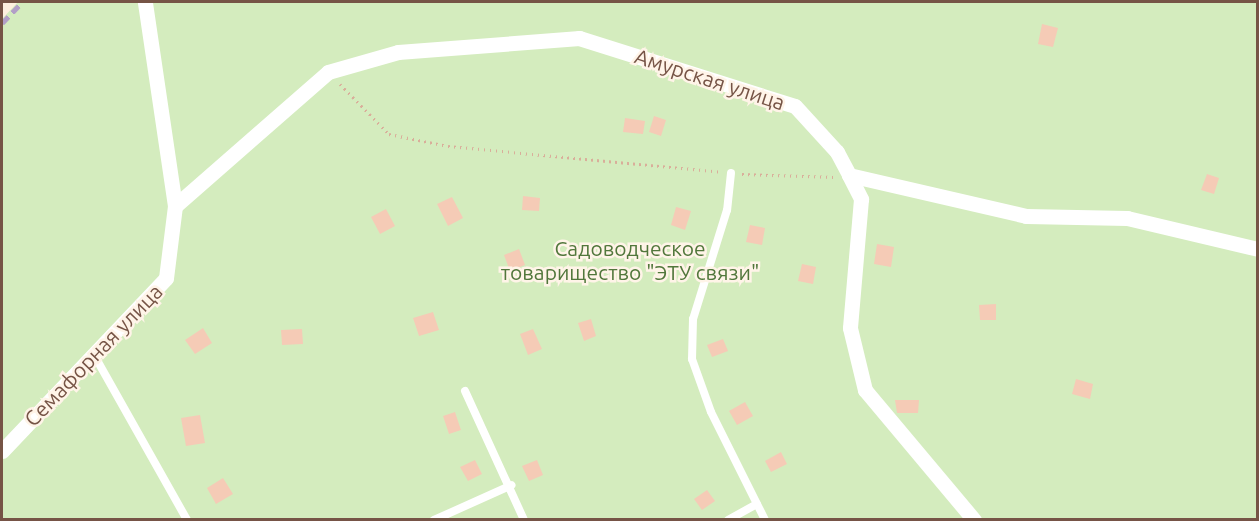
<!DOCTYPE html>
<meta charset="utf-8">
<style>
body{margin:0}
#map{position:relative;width:1259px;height:521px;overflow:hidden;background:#fef0e0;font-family:Ubuntu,sans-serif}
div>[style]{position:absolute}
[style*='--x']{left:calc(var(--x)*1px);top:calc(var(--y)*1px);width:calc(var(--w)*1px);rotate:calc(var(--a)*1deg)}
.green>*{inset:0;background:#d4ecbe}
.building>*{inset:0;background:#f5cbb6}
.path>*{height:3px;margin-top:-1.5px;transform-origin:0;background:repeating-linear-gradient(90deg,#d9ae9a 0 1.5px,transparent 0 6px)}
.lane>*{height:8px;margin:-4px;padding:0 4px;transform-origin:4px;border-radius:4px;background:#fff}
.street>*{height:15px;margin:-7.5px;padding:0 7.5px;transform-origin:7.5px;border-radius:7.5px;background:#fff}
.rail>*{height:4.5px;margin-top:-2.25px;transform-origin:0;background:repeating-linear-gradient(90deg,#b29fc7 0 9px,transparent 0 15px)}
span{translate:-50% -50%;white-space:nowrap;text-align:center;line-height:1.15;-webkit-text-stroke:5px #fff4e8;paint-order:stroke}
.street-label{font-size:21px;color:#765446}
.park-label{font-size:21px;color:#51773b}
.frame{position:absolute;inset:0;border:3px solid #765446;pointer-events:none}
</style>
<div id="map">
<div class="green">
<div style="clip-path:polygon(18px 2px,1257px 2px,1257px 519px,2px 519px,2px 19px)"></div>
</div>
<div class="building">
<div style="clip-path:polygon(1042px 24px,1058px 28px,1053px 47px,1038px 44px)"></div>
<div style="clip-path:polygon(654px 116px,666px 120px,661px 136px,649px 132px)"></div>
<div style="clip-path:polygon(625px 118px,645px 121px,643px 134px,623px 132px)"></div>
<div style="clip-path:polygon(1207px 174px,1219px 178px,1214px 194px,1201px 190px)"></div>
<div style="clip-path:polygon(523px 196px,540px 198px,539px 211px,522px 210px)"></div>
<div style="clip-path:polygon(452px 197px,463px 218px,448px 226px,437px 204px)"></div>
<div style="clip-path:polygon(676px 207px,691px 211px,685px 230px,671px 225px)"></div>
<div style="clip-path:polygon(386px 209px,395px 226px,380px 234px,371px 217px)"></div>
<div style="clip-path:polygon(750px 225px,765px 228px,762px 245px,746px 242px)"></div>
<div style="clip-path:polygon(877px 244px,894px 247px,891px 267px,874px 264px)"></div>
<div style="clip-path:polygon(519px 249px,525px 265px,510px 271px,504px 255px)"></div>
<div style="clip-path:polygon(802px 264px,816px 267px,813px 284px,798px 281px)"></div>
<div style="clip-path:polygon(996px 304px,996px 320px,980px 320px,979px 305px)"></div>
<div style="clip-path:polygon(433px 312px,439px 330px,419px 336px,413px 318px)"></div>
<div style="clip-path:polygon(591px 319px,596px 336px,584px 341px,578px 323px)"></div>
<div style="clip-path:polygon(203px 328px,212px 343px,195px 354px,185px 340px)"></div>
<div style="clip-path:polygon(302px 329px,303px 344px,282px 345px,281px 330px)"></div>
<div style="clip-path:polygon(533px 329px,542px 349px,528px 355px,520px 334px)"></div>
<div style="clip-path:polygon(723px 339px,728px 351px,712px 357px,707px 345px)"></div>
<div style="clip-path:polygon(1076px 379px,1093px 384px,1090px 399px,1072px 394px)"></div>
<div style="clip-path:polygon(895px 400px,919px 400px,918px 413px,897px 413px)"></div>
<div style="clip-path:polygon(745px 402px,753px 416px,737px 425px,729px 411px)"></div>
<div style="clip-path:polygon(455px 412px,461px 430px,449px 434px,443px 416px)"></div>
<div style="clip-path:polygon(200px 415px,205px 443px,186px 446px,181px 418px)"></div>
<div style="clip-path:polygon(781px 452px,787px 464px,771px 472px,765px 461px)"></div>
<div style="clip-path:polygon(475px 460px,482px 474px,468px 481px,460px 467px)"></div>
<div style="clip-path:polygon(537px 460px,543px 475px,529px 481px,522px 466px)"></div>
<div style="clip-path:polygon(223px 478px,233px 494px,216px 504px,207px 488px)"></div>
<div style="clip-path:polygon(707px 490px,715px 501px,702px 510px,694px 499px)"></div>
</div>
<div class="path">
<div style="--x:340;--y:84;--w:70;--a:45.6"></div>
<div style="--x:389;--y:134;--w:60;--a:11.5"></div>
<div style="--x:448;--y:146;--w:274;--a:5.4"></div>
<div style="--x:742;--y:174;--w:92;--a:1.9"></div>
</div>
<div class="lane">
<div style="--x:731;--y:173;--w:37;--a:96"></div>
<div style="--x:727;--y:210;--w:114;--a:107.3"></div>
<div style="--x:693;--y:319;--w:40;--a:91.4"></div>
<div style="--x:692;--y:359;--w:56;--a:70.3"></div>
<div style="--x:711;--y:412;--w:121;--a:63.4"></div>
<div style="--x:93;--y:353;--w:192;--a:60.6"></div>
<div style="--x:465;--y:391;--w:142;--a:65.4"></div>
<div style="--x:434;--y:520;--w:85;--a:-24.2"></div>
<div style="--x:728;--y:520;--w:33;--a:-29"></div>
</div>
<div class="street">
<div style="--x:849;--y:175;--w:27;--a:63"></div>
<div style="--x:861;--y:199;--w:129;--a:94.9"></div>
<div style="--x:850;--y:328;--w:64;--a:76.4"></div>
<div style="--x:865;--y:390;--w:170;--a:50"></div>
<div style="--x:175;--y:206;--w:203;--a:-41.2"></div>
<div style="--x:328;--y:72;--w:73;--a:-15.9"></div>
<div style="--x:398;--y:52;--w:182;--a:-4.4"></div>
<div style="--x:579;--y:38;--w:226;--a:17.5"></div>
<div style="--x:795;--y:106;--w:62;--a:47.6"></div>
<div style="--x:837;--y:152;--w:26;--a:62"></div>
<div style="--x:849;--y:175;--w:182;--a:13"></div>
<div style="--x:1026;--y:216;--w:101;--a:1.1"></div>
<div style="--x:1127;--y:218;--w:135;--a:13.3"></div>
<div style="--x:2;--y:451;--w:238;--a:-46.5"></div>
<div style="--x:166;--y:278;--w:73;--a:-82.9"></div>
<div style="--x:175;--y:206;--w:206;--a:-98.4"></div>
</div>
<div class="rail">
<div style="--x:2;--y:23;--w:29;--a:-46"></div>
</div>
<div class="street-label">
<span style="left:710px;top:79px;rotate:18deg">Амурская улица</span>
<span style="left:93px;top:355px;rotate:-46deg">Семафорная улица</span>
</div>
<div class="park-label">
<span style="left:630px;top:260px">Садоводческое<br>товарищество "ЭТУ связи"</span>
</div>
<div class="frame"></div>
</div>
